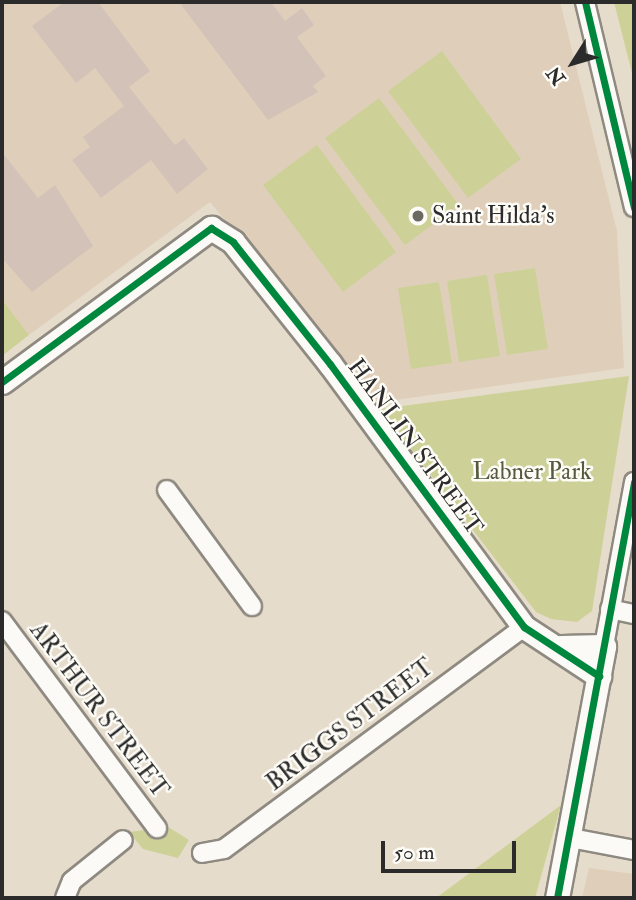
<!DOCTYPE html>
<style>
body{margin:0}
#map{position:relative;width:636px;height:900px;overflow:hidden;background:#e6dccc;font-family:"IM FELL Double Pica",serif}
div>[style]{position:absolute}
[style*='--x']{left:calc(var(--x)*1px);top:calc(var(--y)*1px);width:calc(var(--w)*1px);rotate:calc(var(--a)*1deg)}
.built>*{inset:0;background:#dfcfba}
.green>*{inset:0;background:#cdd197}
.building>*{inset:0;background:#d2c2b8}
.roads{filter:drop-shadow(2px 0 #8f8a81) drop-shadow(-2px 0 #8f8a81) drop-shadow(0 2px #8f8a81) drop-shadow(0 -2px #8f8a81)}
.minor>*{height:18px;margin:-9px;padding:0 9px;transform-origin:9px;border-radius:9px;background:#fbfaf7}
.tertiary>*{height:23px;margin:-11.5px;padding:0 11.5px;transform-origin:11.5px;border-radius:11.5px;background:#fbfaf7}
.cycleway>*{height:7px;margin:-3.5px;padding:0 3.5px;transform-origin:3.5px;border-radius:3.5px;background:#00873e}
.dots>*{width:19px;height:19px;translate:-50% -50%;box-sizing:border-box;border:4px solid #fdfcf7;border-radius:50%}
span{translate:-50% -50%;white-space:nowrap;text-align:center;line-height:1.15;-webkit-text-stroke:5px #fdfcf7;paint-order:stroke}
.poi-label{font-size:24px;color:#2b2b2b}
.left{translate:0 -50%;text-align:left}
.street-label{font-size:24px;color:#2b2b2b}
.park-label{font-size:24px;color:#565a3e}
.frame{position:absolute;inset:0;border:4px solid #2b2b2b;pointer-events:none}
.north{position:absolute;left:538px;top:28px;width:70px;height:70px;-webkit-text-stroke:5px #fdfcf7;paint-order:stroke;rotate:233deg;font-size:19px;font-weight:700;line-height:28px;text-align:center;color:#2b2b2b}
.north::after{content:'';display:block;margin:auto;width:24px;height:32px;background:#2b2b2b;clip-path:polygon(50% 0,100% 100%,50% 72%,0 100%)}
.scale{position:absolute;left:381px;top:841px;width:135px;height:32px;box-sizing:border-box;border:4px solid #2b2b2b;border-top:0;padding-left:9px;font-size:21px;line-height:24px;white-space:nowrap;color:#2b2b2b;-webkit-text-stroke:5px #fdfcf7;paint-order:stroke}
</style>
<div id="map">
<div class="built">
<div style="clip-path:polygon(2px 2px,560px 2px,617px 231px,624px 368px,373px 403px,210px 202px,29px 335px,2px 299px)"></div>
<div style="clip-path:polygon(589px 868px,634px 874px,634px 898px,582px 898px)"></div>
</div>
<div class="green">
<div style="clip-path:polygon(614px 2px,634px 2px,634px 84px,633px 77px)"></div>
<div style="clip-path:polygon(442px 51px,521px 159px,468px 198px,388px 91px)"></div>
<div style="clip-path:polygon(379px 98px,459px 205px,405px 245px,325px 138px)"></div>
<div style="clip-path:polygon(317px 145px,396px 252px,343px 292px,263px 185px)"></div>
<div style="clip-path:polygon(535px 268px,548px 349px,507px 355px,494px 274px)"></div>
<div style="clip-path:polygon(487px 275px,500px 356px,459px 362px,447px 281px)"></div>
<div style="clip-path:polygon(439px 282px,452px 363px,411px 369px,398px 288px)"></div>
<div style="clip-path:polygon(2px 299px,29px 335px,2px 356px)"></div>
<div style="clip-path:polygon(629px 376px,592px 611px,577px 622px,551px 619px,536px 612px,380px 409px)"></div>
<div style="clip-path:polygon(561px 805px,535px 898px,436px 898px)"></div>
<div style="clip-path:polygon(165px 825px,189px 840px,178px 858px,143px 849px,129px 832px,144px 830px,151px 837px)"></div>
</div>
<div class="building">
<div style="clip-path:polygon(64px 2px,98px 2px,150px 71px,129px 87px,175px 145px,184px 138px,208px 169px,177px 194px,151px 160px,101px 198px,72px 160px,90px 147px,83px 137px,124px 106px,95px 68px,76px 83px,32px 26px)"></div>
<div style="clip-path:polygon(179px 2px,271px 2px,285px 21px,302px 8px,314px 25px,297px 37px,326px 76px,313px 86px,318px 92px,268px 120px)"></div>
<div style="clip-path:polygon(2px 152px,38px 198px,55px 185px,93px 246px,32px 292px,2px 258px)"></div>
</div>
<div class="roads">
<div class="minor">
<div style="--x:585;--y:2;--w:211;--a:76.6"></div>
<div style="--x:167;--y:490;--w:144;--a:53.8"></div>
<div style="--x:610;--y:609;--w:25;--a:12"></div>
<div style="--x:2;--y:621;--w:259;--a:53.2"></div>
<div style="--x:604;--y:646;--w:167;--a:-79.6"></div>
<div style="--x:571;--y:838;--w:64;--a:10.8"></div>
<div style="--x:202;--y:853;--w:22;--a:-10"></div>
<div style="--x:224;--y:849;--w:373;--a:-36.5"></div>
<div style="--x:65;--y:898;--w:18;--a:-68"></div>
<div style="--x:72;--y:881;--w:65;--a:-38.8"></div>
</div>
<div class="tertiary">
<div style="--x:2;--y:382;--w:260;--a:-36.4"></div>
<div style="--x:211;--y:228;--w:26;--a:32"></div>
<div style="--x:233;--y:242;--w:156;--a:51.5"></div>
<div style="--x:330;--y:364;--w:327;--a:53.6"></div>
<div style="--x:524;--y:627;--w:90;--a:33.2"></div>
<div style="--x:557;--y:898;--w:256;--a:-79.4"></div>
<div style="--x:604;--y:646;--w:43;--a:178.7"></div>
</div>
</div>
<div class="cycleway">
<div style="--x:585;--y:2;--w:211;--a:76.6"></div>
<div style="--x:2;--y:382;--w:260;--a:-36.4"></div>
<div style="--x:211;--y:228;--w:26;--a:32"></div>
<div style="--x:233;--y:242;--w:156;--a:51.5"></div>
<div style="--x:330;--y:364;--w:327;--a:53.6"></div>
<div style="--x:524;--y:627;--w:90;--a:33.2"></div>
<div style="--x:557;--y:898;--w:423;--a:-79.5"></div>
</div>
<div class="dots">
<div style="left:418px;top:216px;background:#6c6963"></div>
</div>
<div class="poi-label">
<span class="left" style="left:432px;top:216px">Saint Hilda's</span>
</div>
<div class="street-label">
<span style="left:415px;top:447px;rotate:54deg">HANLIN STREET</span>
<span style="left:99px;top:710px;rotate:53deg">ARTHUR STREET</span>
<span style="left:350px;top:725px;rotate:-37deg">BRIGGS STREET</span>
</div>
<div class="park-label">
<span style="left:532px;top:472px">Labner Park</span>
</div>
<div class="frame"></div>
<div class="north">N</div>
<div class="scale">50 m</div>
</div>
